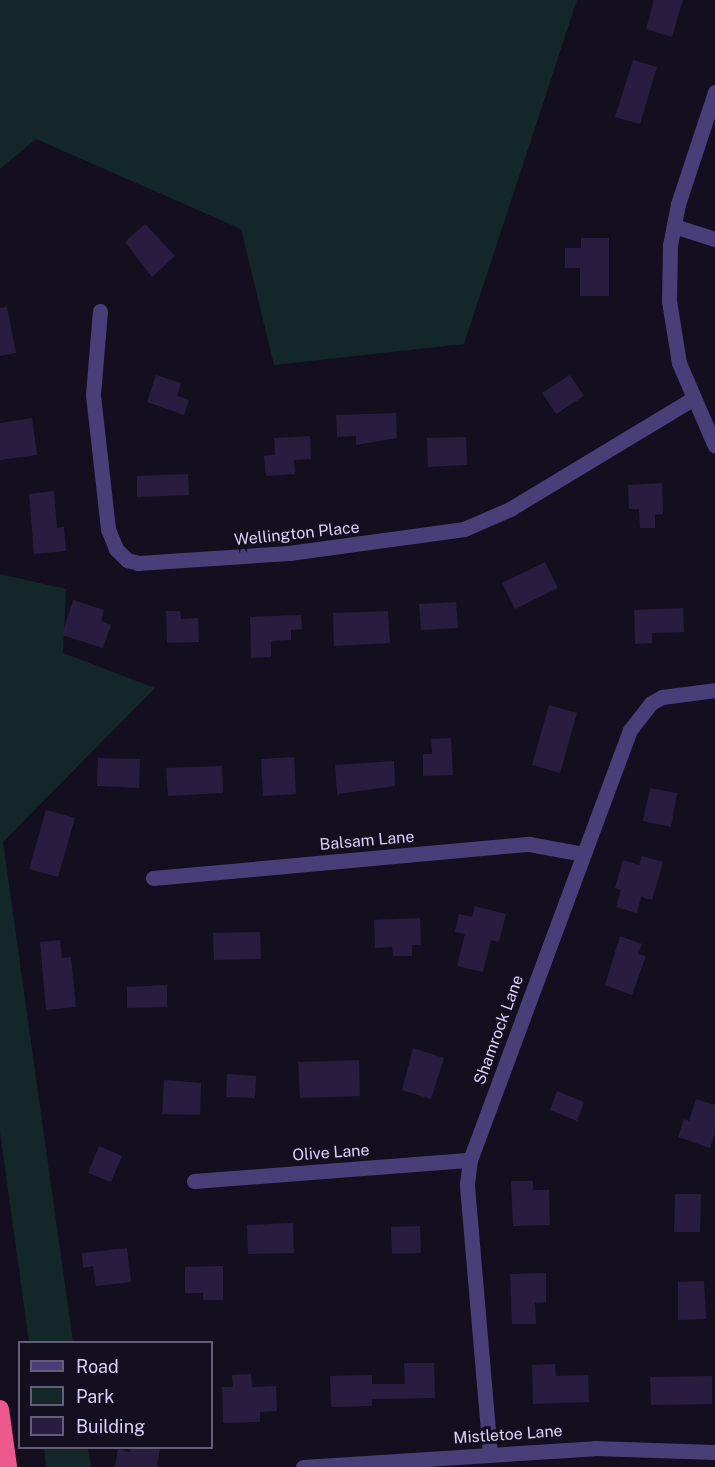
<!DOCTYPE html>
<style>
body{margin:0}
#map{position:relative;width:715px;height:1467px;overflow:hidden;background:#140f1f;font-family:"Public Sans",sans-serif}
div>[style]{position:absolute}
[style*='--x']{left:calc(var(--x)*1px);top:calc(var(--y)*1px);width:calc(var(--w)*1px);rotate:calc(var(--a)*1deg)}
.green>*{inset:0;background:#132628}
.building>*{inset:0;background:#281d3e}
.street>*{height:15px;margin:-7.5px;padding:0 7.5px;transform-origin:7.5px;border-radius:7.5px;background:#483f79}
.highway>*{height:18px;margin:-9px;padding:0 9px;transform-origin:9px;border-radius:9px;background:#ee598d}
span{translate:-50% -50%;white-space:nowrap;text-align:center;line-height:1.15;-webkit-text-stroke:6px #140f1f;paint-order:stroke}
.street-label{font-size:16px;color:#dbd1fa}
.legend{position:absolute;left:18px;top:1341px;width:195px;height:108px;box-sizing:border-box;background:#140f1f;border:2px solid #645d77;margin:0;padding:8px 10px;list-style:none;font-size:18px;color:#dbd1fa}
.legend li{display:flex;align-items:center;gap:12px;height:30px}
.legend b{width:30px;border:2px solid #645d77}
</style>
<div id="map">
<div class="green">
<div style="clip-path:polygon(0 0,577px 0,464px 344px,274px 365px,241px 229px,36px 139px,0 169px)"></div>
<div style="clip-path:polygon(0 574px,66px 589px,63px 653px,155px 688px,3px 842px,73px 1342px,29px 1342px,0 1132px)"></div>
<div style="clip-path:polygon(44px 1448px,88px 1448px,91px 1467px,46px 1467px)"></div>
</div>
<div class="building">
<div style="clip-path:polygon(654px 0,683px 0,672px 37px,646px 29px)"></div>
<div style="clip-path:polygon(633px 60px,657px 67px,640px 124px,615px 117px)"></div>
<div style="clip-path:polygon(145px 224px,175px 256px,152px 277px,125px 242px)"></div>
<div style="clip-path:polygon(581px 238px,609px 238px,609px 296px,580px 296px,580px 268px,565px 268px,565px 248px,581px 248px)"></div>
<div style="clip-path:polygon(7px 307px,16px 353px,0 356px,0 308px)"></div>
<div style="clip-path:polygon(156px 375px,181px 383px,177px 396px,189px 400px,184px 415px,147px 402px)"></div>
<div style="clip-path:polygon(570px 375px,584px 396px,556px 414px,542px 393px)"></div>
<div style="clip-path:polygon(396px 413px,397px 438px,356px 445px,356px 436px,337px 437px,336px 415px)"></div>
<div style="clip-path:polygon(32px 418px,37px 455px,0 460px,0 423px)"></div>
<div style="clip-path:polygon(310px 436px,311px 459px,294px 460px,295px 474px,266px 476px,264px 456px,275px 455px,274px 438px)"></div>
<div style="clip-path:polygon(466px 437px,467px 465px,428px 467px,427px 438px)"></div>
<div style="clip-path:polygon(188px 474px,189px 495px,137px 497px,137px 476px)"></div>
<div style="clip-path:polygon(662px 483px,663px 514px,655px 515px,655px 528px,640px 528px,639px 509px,629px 509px,628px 485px)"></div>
<div style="clip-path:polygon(54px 491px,57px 528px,64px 527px,66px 551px,34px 554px,29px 494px)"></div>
<div style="clip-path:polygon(545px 562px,558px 588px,515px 609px,502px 583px)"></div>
<div style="clip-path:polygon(73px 600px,104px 610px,101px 621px,111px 625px,103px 648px,62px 635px)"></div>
<div style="clip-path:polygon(456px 602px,458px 628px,421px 630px,419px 604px)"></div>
<div style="clip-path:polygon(683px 608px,684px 632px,652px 633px,652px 643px,635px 644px,634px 610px)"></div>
<div style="clip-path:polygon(166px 611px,180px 611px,181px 619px,198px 618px,199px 642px,167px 643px)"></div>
<div style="clip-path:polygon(388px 611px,390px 643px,334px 646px,333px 613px)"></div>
<div style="clip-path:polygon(301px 615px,302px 629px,291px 630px,291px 640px,271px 641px,271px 657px,251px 658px,250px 617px)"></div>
<div style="clip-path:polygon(549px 705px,577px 713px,560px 773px,532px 765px)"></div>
<div style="clip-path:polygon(451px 738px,453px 775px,423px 776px,423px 754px,432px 754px,431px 739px)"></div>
<div style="clip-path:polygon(294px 757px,296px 794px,263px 796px,261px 759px)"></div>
<div style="clip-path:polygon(98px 758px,140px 759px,139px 788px,97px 786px)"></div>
<div style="clip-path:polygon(394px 761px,395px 786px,337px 794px,335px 765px)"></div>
<div style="clip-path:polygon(222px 766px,223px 793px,168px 796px,166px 768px)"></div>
<div style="clip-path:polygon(650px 788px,677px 793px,671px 827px,643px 821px)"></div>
<div style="clip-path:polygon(46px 810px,75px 818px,58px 877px,29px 869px)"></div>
<div style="clip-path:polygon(642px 856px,663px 862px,652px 900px,641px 897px,637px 913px,616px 907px,621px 890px,615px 888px,623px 860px,639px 865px)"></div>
<div style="clip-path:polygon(475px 906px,506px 914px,499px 942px,491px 940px,483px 972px,457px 966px,465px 934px,455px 932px,459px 914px,472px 917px)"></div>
<div style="clip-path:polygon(420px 918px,421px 945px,412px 945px,412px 956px,393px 956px,392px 947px,375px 948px,374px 920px)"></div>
<div style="clip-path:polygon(260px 932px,261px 959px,214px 960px,213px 933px)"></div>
<div style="clip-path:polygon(620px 936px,642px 944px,638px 954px,646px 956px,632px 995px,605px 985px)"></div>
<div style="clip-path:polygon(60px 940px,62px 958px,71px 957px,76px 1007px,46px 1010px,40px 942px)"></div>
<div style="clip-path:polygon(167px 985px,167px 1007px,127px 1008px,127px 987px)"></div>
<div style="clip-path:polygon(413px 1048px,444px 1058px,431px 1099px,402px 1090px)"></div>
<div style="clip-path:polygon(359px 1060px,360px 1096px,300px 1098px,298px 1062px)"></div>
<div style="clip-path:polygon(227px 1074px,256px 1076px,255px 1098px,226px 1097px)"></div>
<div style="clip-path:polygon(164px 1080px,201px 1083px,200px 1115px,162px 1114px)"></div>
<div style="clip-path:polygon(557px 1091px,584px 1102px,577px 1121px,550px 1110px)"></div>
<div style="clip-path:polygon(696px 1099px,715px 1105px,715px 1133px,710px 1148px,678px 1137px,684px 1119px,689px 1121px)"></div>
<div style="clip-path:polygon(99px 1146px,122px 1156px,111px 1182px,88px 1173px)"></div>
<div style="clip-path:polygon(511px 1181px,533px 1181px,533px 1190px,549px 1190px,550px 1225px,513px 1226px)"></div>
<div style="clip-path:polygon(675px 1194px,701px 1194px,700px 1232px,674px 1232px)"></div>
<div style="clip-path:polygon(293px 1223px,294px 1253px,248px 1254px,247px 1225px)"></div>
<div style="clip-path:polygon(420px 1226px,421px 1253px,392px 1254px,391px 1227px)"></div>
<div style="clip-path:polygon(127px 1248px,131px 1282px,96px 1286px,93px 1266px,83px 1268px,82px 1253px)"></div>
<div style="clip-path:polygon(223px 1266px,223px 1300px,203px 1300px,203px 1293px,185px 1293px,185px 1267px)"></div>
<div style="clip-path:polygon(546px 1273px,546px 1302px,535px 1303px,536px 1324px,512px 1324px,510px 1274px)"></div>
<div style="clip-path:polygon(704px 1281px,706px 1319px,678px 1320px,678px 1282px)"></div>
<div style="clip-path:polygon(404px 1363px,434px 1363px,435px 1398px,372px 1399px,372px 1406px,331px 1407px,330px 1376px,372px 1375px,372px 1384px,405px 1384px)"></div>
<div style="clip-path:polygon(555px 1364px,556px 1376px,588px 1375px,589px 1402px,533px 1404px,532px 1365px)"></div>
<div style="clip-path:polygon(251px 1374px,252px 1387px,276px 1386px,277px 1411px,260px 1412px,260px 1422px,223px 1423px,222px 1387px,233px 1387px,232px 1375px)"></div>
<div style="clip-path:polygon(712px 1376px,712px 1404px,651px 1405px,650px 1377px)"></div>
<div style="clip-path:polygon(131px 1448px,160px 1448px,157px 1467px,115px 1467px,118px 1449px,130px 1452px)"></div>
</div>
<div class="street">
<div style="--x:715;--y:92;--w:118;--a:108.3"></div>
<div style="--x:678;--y:204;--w:42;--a:101"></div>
<div style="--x:670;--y:245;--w:56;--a:91"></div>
<div style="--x:669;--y:301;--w:63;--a:80.8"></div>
<div style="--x:679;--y:363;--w:90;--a:66.6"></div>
<div style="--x:674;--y:226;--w:43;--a:17.6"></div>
<div style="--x:100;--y:311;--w:84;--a:94.8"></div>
<div style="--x:93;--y:395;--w:135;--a:83.6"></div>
<div style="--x:108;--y:529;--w:22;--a:68"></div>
<div style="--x:116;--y:549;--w:16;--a:45"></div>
<div style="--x:127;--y:560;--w:11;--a:15"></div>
<div style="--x:138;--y:563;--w:151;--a:-3.8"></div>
<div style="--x:289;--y:553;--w:177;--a:-7.8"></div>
<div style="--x:464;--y:529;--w:50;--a:-23.5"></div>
<div style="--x:510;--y:509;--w:213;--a:-31.1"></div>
<div style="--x:153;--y:878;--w:378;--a:-5.2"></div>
<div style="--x:529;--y:844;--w:56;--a:10.3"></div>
<div style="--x:194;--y:1181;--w:277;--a:-4.4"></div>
<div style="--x:490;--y:1454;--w:271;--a:-94.9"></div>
<div style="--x:467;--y:1184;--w:24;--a:-83"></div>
<div style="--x:470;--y:1160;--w:459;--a:-69.6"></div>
<div style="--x:630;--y:730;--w:34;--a:-52"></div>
<div style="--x:651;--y:703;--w:13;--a:-29"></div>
<div style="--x:662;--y:697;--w:53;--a:-7.5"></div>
<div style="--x:303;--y:1467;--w:292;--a:-3.7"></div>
<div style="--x:594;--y:1448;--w:121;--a:1.9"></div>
</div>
<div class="highway">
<div style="--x:0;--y:1409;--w:59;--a:82.1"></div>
</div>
<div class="street-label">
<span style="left:297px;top:534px;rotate:-6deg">Wellington Place</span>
<span style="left:367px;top:841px;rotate:-5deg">Balsam Lane</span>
<span style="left:499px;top:1030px;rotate:-70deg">Shamrock Lane</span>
<span style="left:331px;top:1153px;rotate:-4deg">Olive Lane</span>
<span style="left:508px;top:1435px;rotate:-4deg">Mistletoe Lane</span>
</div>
<ul class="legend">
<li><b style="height:8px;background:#483f79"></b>Road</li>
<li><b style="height:16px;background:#132628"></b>Park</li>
<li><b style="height:16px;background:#281d3e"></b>Building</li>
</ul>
</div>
